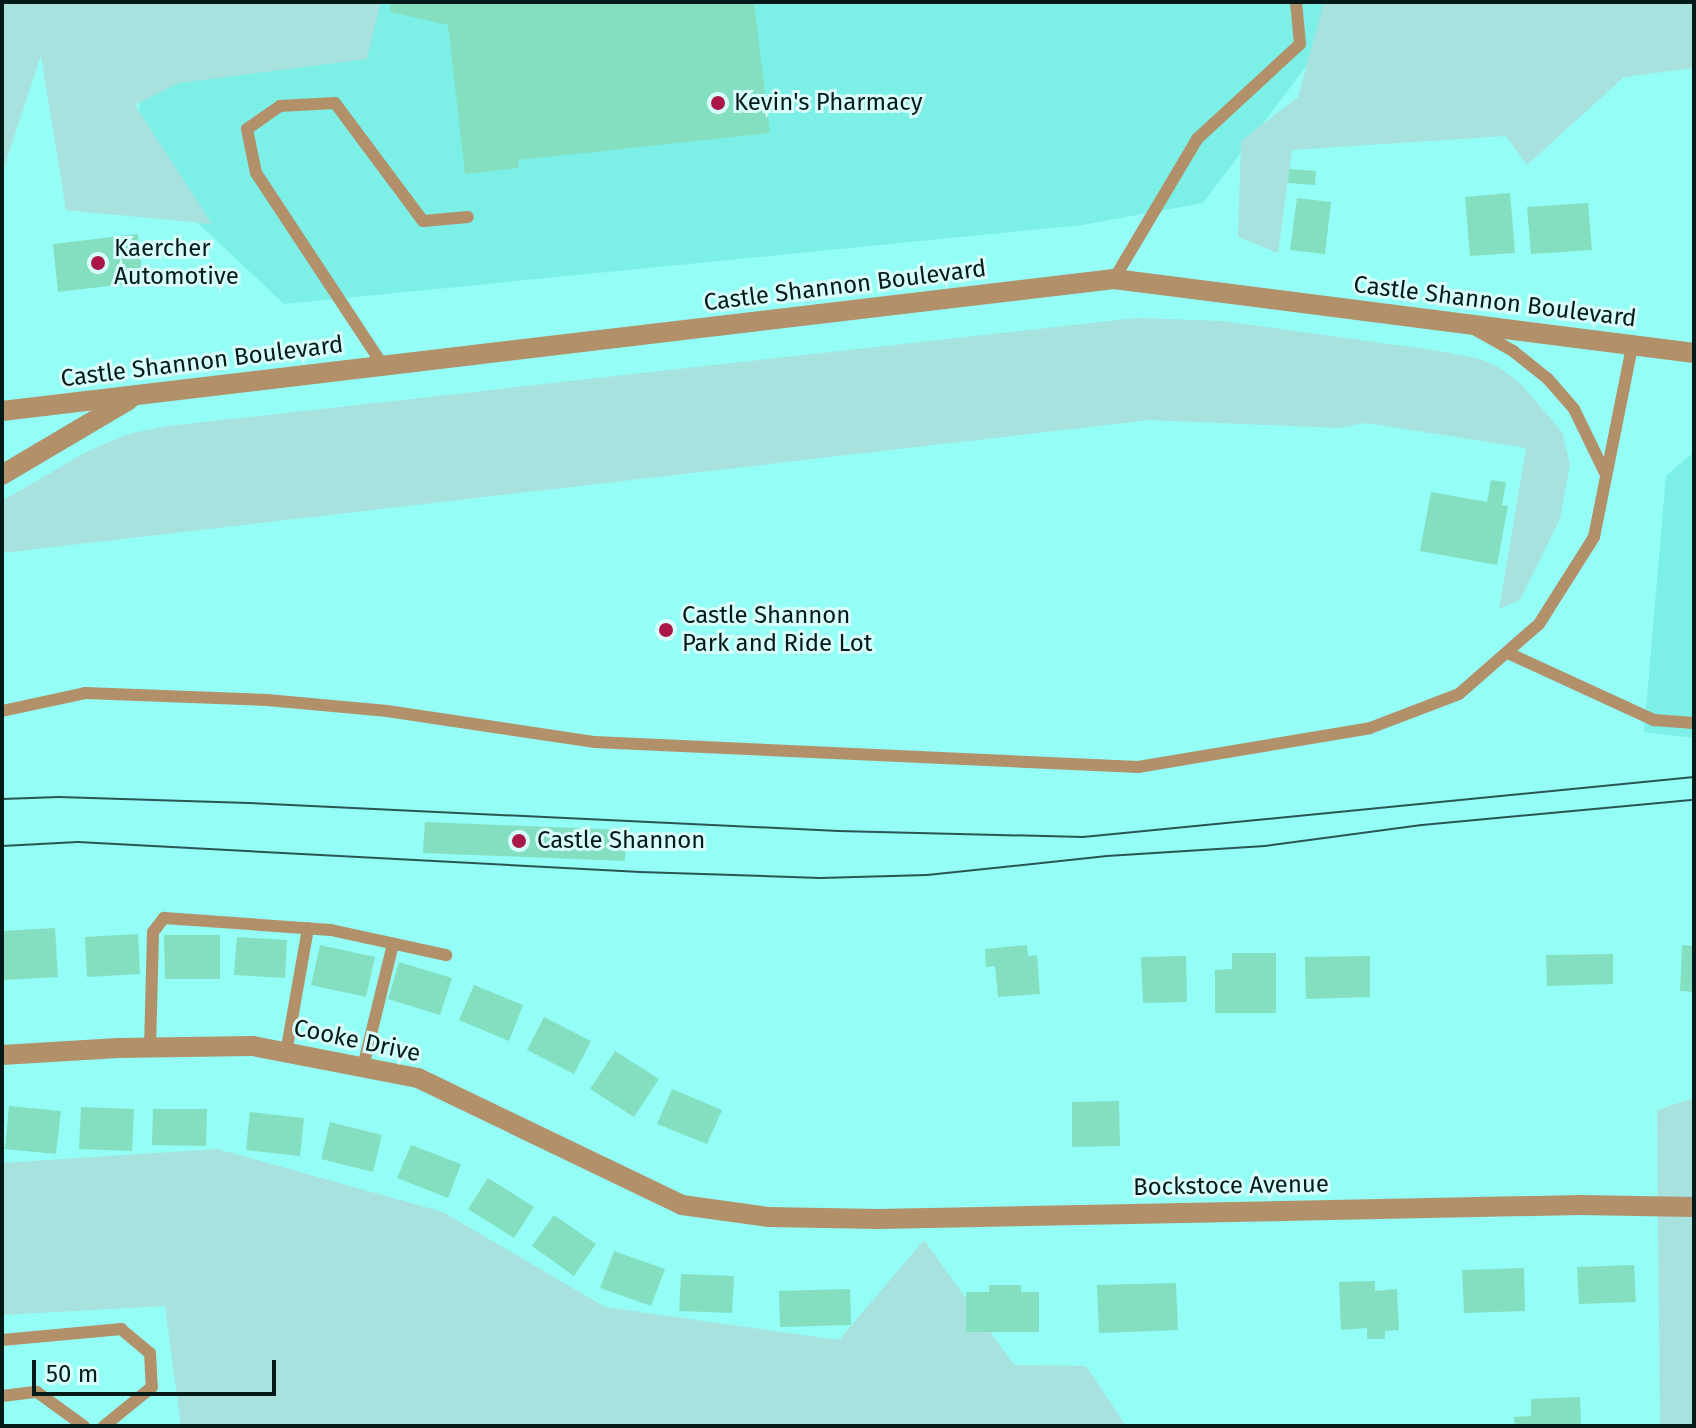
<!DOCTYPE html>
<style>
body{margin:0}
#map{position:relative;width:1696px;height:1428px;overflow:hidden;background:#94fdf6;font-family:"Fira Sans",sans-serif}
div>[style]{position:absolute}
[style*='--x']{left:calc(var(--x)*1px);top:calc(var(--y)*1px);width:calc(var(--w)*1px);rotate:calc(var(--a)*1deg)}
.built>*{inset:0;background:#7cefe7}
.green>*{inset:0;background:#a7e2de}
.building>*{inset:0;background:#84dfc0}
.service>*{height:12px;margin:-6px;padding:0 6px;transform-origin:6px;border-radius:6px;background:#b2906a}
.minor>*{height:20px;margin:-10px;padding:0 10px;transform-origin:10px;border-radius:10px;background:#b2906a}
.tertiary>*{height:20px;margin:-10px;padding:0 10px;transform-origin:10px;border-radius:10px;background:#b2906a}
.tram>*{height:2px;margin:-1px;padding:0 1px;transform-origin:1px;border-radius:1px;background:#295553}
.dots>*{width:22px;height:22px;translate:-50% -50%;box-sizing:border-box;border:4px solid #d8fefb;border-radius:50%}
span{translate:-50% -50%;white-space:nowrap;text-align:center;line-height:1.15;-webkit-text-stroke:6px #d8fefb;paint-order:stroke}
.poi-label{font-size:24px;color:#031a19}
.left{translate:0 -50%;text-align:left}
.street-label{font-size:24px;color:#031a19}
.frame{position:absolute;inset:0;border:4px solid #031a19;pointer-events:none}
.scale{position:absolute;left:32px;top:1360px;width:244px;height:36px;box-sizing:border-box;border:4px solid #031a19;border-top:0;padding-left:10px;font-size:24px;line-height:28px;white-space:nowrap;color:#031a19;-webkit-text-stroke:6px #d8fefb;paint-order:stroke}
</style>
<div id="map">
<div class="built">
<div style="clip-path:polygon(375px 2px,1325px 2px,1317px 52px,1203px 203px,1082px 225px,284px 304px,198px 223px,139px 132px,140px 85px)"></div>
<div style="clip-path:polygon(1694px 452px,1694px 738px,1644px 732px,1666px 476px)"></div>
</div>
<div class="green">
<div style="clip-path:polygon(2px 2px,381px 2px,367px 59px,179px 83px,135px 105px,212px 224px,66px 210px,41px 56px,2px 174px)"></div>
<div style="clip-path:polygon(1324px 2px,1694px 2px,1694px 68px,1624px 77px,1527px 165px,1506px 136px,1292px 150px,1278px 253px,1238px 237px,1241px 141px,1298px 97px)"></div>
<div style="clip-path:polygon(1137px 318px,1223px 321px,1440px 351px,1480px 359px,1500px 368px,1521px 384px,1562px 432px,1570px 464px,1560px 519px,1520px 600px,1499px 609px,1526px 448px,1367px 423px,1338px 428px,1149px 420px,2px 553px,2px 501px,88px 451px,128px 434px,168px 426px)"></div>
<div style="clip-path:polygon(1694px 1098px,1694px 1426px,1660px 1426px,1657px 1110px)"></div>
<div style="clip-path:polygon(217px 1149px,443px 1212px,605px 1307px,839px 1340px,924px 1240px,1014px 1365px,1086px 1366px,1126px 1426px,181px 1426px,165px 1306px,2px 1315px,2px 1163px)"></div>
</div>
<div class="building">
<div style="clip-path:polygon(391px 2px,754px 2px,770px 133px,518px 160px,519px 168px,465px 174px,448px 25px,390px 12px)"></div>
<div style="clip-path:polygon(1289px 169px,1316px 171px,1315px 185px,1288px 183px)"></div>
<div style="clip-path:polygon(1510px 193px,1515px 253px,1470px 256px,1465px 197px)"></div>
<div style="clip-path:polygon(1297px 198px,1331px 202px,1325px 254px,1290px 250px)"></div>
<div style="clip-path:polygon(1588px 203px,1592px 250px,1531px 254px,1527px 207px)"></div>
<div style="clip-path:polygon(138px 234px,143px 282px,58px 292px,53px 244px)"></div>
<div style="clip-path:polygon(1491px 480px,1506px 482px,1502px 505px,1508px 506px,1497px 565px,1420px 551px,1431px 492px,1487px 502px)"></div>
<div style="clip-path:polygon(425px 822px,626px 830px,625px 861px,423px 853px)"></div>
<div style="clip-path:polygon(55px 928px,58px 977px,4px 980px,2px 931px)"></div>
<div style="clip-path:polygon(138px 934px,140px 974px,87px 977px,85px 937px)"></div>
<div style="clip-path:polygon(164px 935px,220px 935px,220px 979px,165px 979px)"></div>
<div style="clip-path:polygon(237px 937px,287px 940px,285px 978px,234px 975px)"></div>
<div style="clip-path:polygon(320px 945px,375px 957px,366px 997px,311px 985px)"></div>
<div style="clip-path:polygon(1027px 945px,1028px 956px,1037px 955px,1040px 994px,998px 997px,995px 966px,986px 967px,985px 949px)"></div>
<div style="clip-path:polygon(1682px 945px,1694px 946px,1694px 992px,1680px 991px)"></div>
<div style="clip-path:polygon(1232px 953px,1276px 953px,1276px 1013px,1215px 1013px,1215px 970px,1232px 969px)"></div>
<div style="clip-path:polygon(1613px 954px,1613px 984px,1547px 986px,1546px 955px)"></div>
<div style="clip-path:polygon(1186px 956px,1187px 1002px,1143px 1003px,1141px 957px)"></div>
<div style="clip-path:polygon(1370px 956px,1370px 997px,1306px 999px,1305px 957px)"></div>
<div style="clip-path:polygon(399px 962px,452px 978px,440px 1015px,388px 999px)"></div>
<div style="clip-path:polygon(474px 985px,523px 1005px,509px 1041px,459px 1020px)"></div>
<div style="clip-path:polygon(544px 1017px,591px 1041px,574px 1074px,527px 1050px)"></div>
<div style="clip-path:polygon(615px 1051px,659px 1079px,634px 1117px,590px 1089px)"></div>
<div style="clip-path:polygon(672px 1089px,722px 1110px,707px 1144px,657px 1124px)"></div>
<div style="clip-path:polygon(1119px 1101px,1120px 1146px,1072px 1147px,1072px 1102px)"></div>
<div style="clip-path:polygon(9px 1106px,61px 1111px,56px 1154px,5px 1149px)"></div>
<div style="clip-path:polygon(81px 1107px,134px 1109px,132px 1151px,79px 1149px)"></div>
<div style="clip-path:polygon(153px 1109px,207px 1109px,206px 1146px,152px 1145px)"></div>
<div style="clip-path:polygon(250px 1112px,304px 1118px,300px 1156px,246px 1150px)"></div>
<div style="clip-path:polygon(330px 1122px,382px 1135px,373px 1172px,321px 1159px)"></div>
<div style="clip-path:polygon(411px 1145px,461px 1164px,448px 1198px,397px 1178px)"></div>
<div style="clip-path:polygon(488px 1178px,534px 1207px,514px 1238px,468px 1209px)"></div>
<div style="clip-path:polygon(554px 1215px,596px 1244px,574px 1276px,532px 1246px)"></div>
<div style="clip-path:polygon(614px 1251px,665px 1269px,651px 1306px,600px 1288px)"></div>
<div style="clip-path:polygon(1634px 1265px,1636px 1302px,1579px 1304px,1577px 1267px)"></div>
<div style="clip-path:polygon(1524px 1268px,1525px 1311px,1464px 1313px,1462px 1270px)"></div>
<div style="clip-path:polygon(681px 1274px,734px 1276px,732px 1313px,679px 1311px)"></div>
<div style="clip-path:polygon(1375px 1281px,1375px 1291px,1397px 1289px,1399px 1330px,1385px 1331px,1385px 1339px,1367px 1339px,1367px 1328px,1341px 1330px,1339px 1282px)"></div>
<div style="clip-path:polygon(1176px 1283px,1178px 1330px,1099px 1333px,1097px 1285px)"></div>
<div style="clip-path:polygon(989px 1285px,1021px 1285px,1021px 1292px,1039px 1292px,1039px 1332px,966px 1332px,966px 1292px,989px 1292px)"></div>
<div style="clip-path:polygon(850px 1289px,851px 1325px,780px 1327px,779px 1291px)"></div>
<div style="clip-path:polygon(1580px 1397px,1581px 1426px,1515px 1426px,1514px 1417px,1531px 1416px,1531px 1399px)"></div>
</div>
<div class="service">
<div style="--x:1114;--y:279;--w:163;--a:-59.3"></div>
<div style="--x:1197;--y:139;--w:140;--a:-42.7"></div>
<div style="--x:1300;--y:44;--w:42;--a:-95.4"></div>
<div style="--x:1474;--y:329;--w:45;--a:29.4"></div>
<div style="--x:1513;--y:351;--w:45;--a:38.7"></div>
<div style="--x:1548;--y:379;--w:40;--a:49"></div>
<div style="--x:1574;--y:409;--w:73;--a:64.1"></div>
<div style="--x:384;--y:367;--w:232;--a:-123.4"></div>
<div style="--x:256;--y:173;--w:45;--a:-101.6"></div>
<div style="--x:247;--y:129;--w:40;--a:-34.9"></div>
<div style="--x:280;--y:106;--w:55;--a:-3.1"></div>
<div style="--x:335;--y:103;--w:147;--a:53.3"></div>
<div style="--x:423;--y:221;--w:45;--a:-5.1"></div>
<div style="--x:1508;--y:653;--w:161;--a:24.7"></div>
<div style="--x:1654;--y:720;--w:40;--a:4.3"></div>
<div style="--x:2;--y:711;--w:85;--a:-12.2"></div>
<div style="--x:85;--y:693;--w:182;--a:2.2"></div>
<div style="--x:267;--y:700;--w:121;--a:5.2"></div>
<div style="--x:387;--y:711;--w:209;--a:8.5"></div>
<div style="--x:594;--y:742;--w:545;--a:2.63"></div>
<div style="--x:1138;--y:767;--w:235;--a:-9.5"></div>
<div style="--x:1370;--y:728;--w:95;--a:-20.9"></div>
<div style="--x:1459;--y:694;--w:106;--a:-41.2"></div>
<div style="--x:1539;--y:624;--w:103;--a:-57.7"></div>
<div style="--x:1594;--y:537;--w:195;--a:-78.7"></div>
<div style="--x:150;--y:1048;--w:116;--a:-88.5"></div>
<div style="--x:153;--y:932;--w:18;--a:-52"></div>
<div style="--x:164;--y:918;--w:167;--a:4.1"></div>
<div style="--x:331;--y:930;--w:118;--a:12.3"></div>
<div style="--x:286;--y:1053;--w:127;--a:-80"></div>
<div style="--x:363;--y:1067;--w:127;--a:-76.3"></div>
<div style="--x:2;--y:1340;--w:120;--a:-5.3"></div>
<div style="--x:121;--y:1329;--w:38;--a:40"></div>
<div style="--x:150;--y:1353;--w:34;--a:87"></div>
<div style="--x:152;--y:1387;--w:62;--a:140.9"></div>
<div style="--x:2;--y:1396;--w:35;--a:-7"></div>
<div style="--x:37;--y:1392;--w:58;--a:35.9"></div>
</div>
<div class="minor">
<div style="--x:2;--y:1055;--w:116;--a:-3.5"></div>
<div style="--x:118;--y:1048;--w:135;--a:-0.8"></div>
<div style="--x:253;--y:1046;--w:168;--a:11"></div>
<div style="--x:418;--y:1078;--w:293;--a:25.7"></div>
<div style="--x:682;--y:1205;--w:88;--a:7.9"></div>
<div style="--x:769;--y:1217;--w:109;--a:1.1"></div>
<div style="--x:878;--y:1219;--w:702;--a:-1.14"></div>
<div style="--x:1580;--y:1205;--w:114;--a:1"></div>
</div>
<div class="tertiary">
<div style="--x:2;--y:411;--w:1120;--a:-6.77"></div>
<div style="--x:1114;--y:279;--w:585;--a:7.27"></div>
<div style="--x:2;--y:475;--w:147;--a:-30.6"></div>
</div>
<div class="tram">
<div style="--x:2;--y:799;--w:57;--a:-2"></div>
<div style="--x:59;--y:797;--w:190;--a:1.8"></div>
<div style="--x:249;--y:803;--w:590;--a:2.72"></div>
<div style="--x:838;--y:831;--w:245;--a:1.4"></div>
<div style="--x:1083;--y:837;--w:614;--a:-5.61"></div>
<div style="--x:2;--y:846;--w:76;--a:-3"></div>
<div style="--x:78;--y:842;--w:563;--a:3.06"></div>
<div style="--x:640;--y:872;--w:180;--a:1.9"></div>
<div style="--x:820;--y:878;--w:107;--a:-1.6"></div>
<div style="--x:927;--y:875;--w:181;--a:-6"></div>
<div style="--x:1107;--y:856;--w:158;--a:-3.6"></div>
<div style="--x:1265;--y:846;--w:158;--a:-7.6"></div>
<div style="--x:1422;--y:825;--w:273;--a:-5.3"></div>
</div>
<div class="dots">
<div style="left:718px;top:103px;background:#aa1646"></div>
<div style="left:98px;top:263px;background:#aa1646"></div>
<div style="left:666px;top:630px;background:#aa1646"></div>
<div style="left:519px;top:841px;background:#aa1646"></div>
</div>
<div class="poi-label">
<span class="left" style="left:734px;top:103px">Kevin's Pharmacy</span>
<span class="left" style="left:114px;top:263px">Kaercher<br>Automotive</span>
<span class="left" style="left:682px;top:630px">Castle Shannon<br>Park and Ride Lot</span>
<span class="left" style="left:537px;top:841px">Castle Shannon</span>
</div>
<div class="street-label">
<span style="left:845px;top:286px;rotate:-7deg">Castle Shannon Boulevard</span>
<span style="left:1495px;top:302px;rotate:7deg">Castle Shannon Boulevard</span>
<span style="left:202px;top:362px;rotate:-7deg">Castle Shannon Boulevard</span>
<span style="left:357px;top:1041px;rotate:12deg">Cooke Drive</span>
<span style="left:1231px;top:1186px;rotate:-1deg">Bockstoce Avenue</span>
</div>
<div class="frame"></div>
<div class="scale">50 m</div>
</div>
